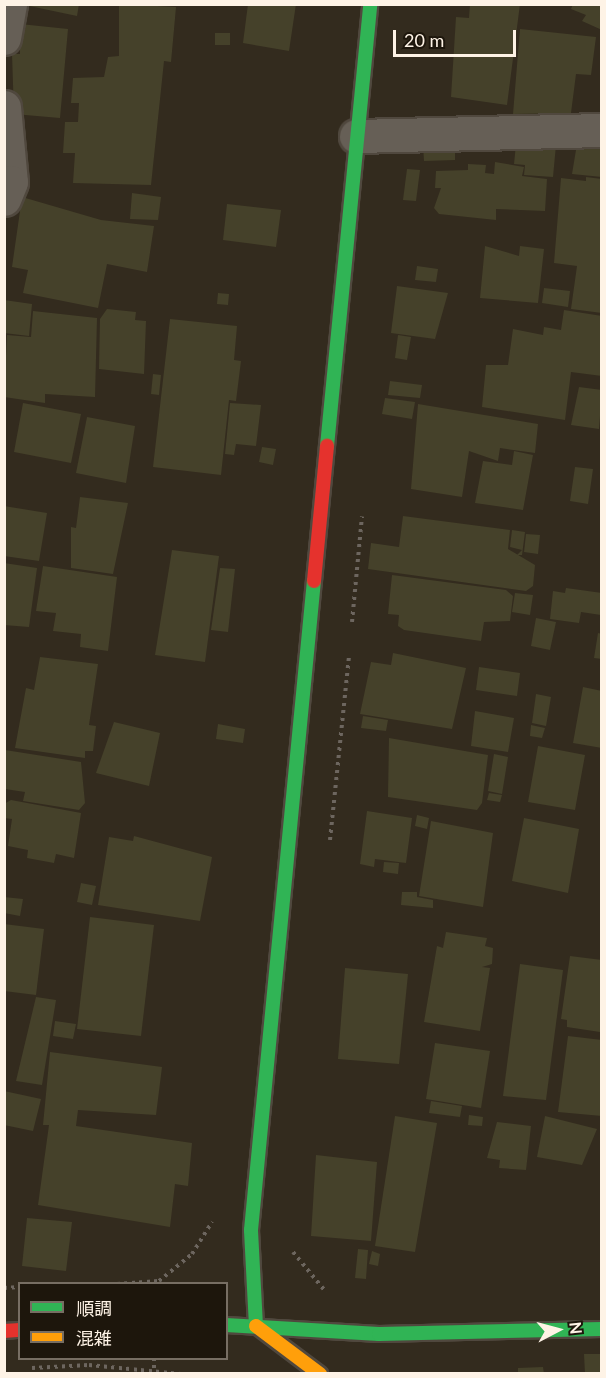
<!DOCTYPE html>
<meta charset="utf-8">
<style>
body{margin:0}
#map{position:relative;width:606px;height:1378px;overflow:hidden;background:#332b1e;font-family:Lato,"Noto Sans JP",sans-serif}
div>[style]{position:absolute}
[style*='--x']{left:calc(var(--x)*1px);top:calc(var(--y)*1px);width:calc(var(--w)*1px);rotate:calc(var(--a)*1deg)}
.building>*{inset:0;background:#45412a}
.path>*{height:4px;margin-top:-2px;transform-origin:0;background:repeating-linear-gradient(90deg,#6d665f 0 3px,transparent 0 7.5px)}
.roads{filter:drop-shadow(2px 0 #50483e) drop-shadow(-2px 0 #50483e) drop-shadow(0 2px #50483e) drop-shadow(0 -2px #50483e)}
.street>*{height:33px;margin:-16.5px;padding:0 16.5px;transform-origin:16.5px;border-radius:16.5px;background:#665f56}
.fast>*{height:14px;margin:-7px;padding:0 7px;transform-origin:7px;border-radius:7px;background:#30b455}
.slow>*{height:14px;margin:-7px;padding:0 7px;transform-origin:7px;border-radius:7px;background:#ff9f0a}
.jam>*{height:14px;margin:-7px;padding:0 7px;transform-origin:7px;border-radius:7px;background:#e5322d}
span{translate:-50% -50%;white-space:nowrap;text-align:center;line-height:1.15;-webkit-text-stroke:4.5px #1d160c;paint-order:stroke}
.frame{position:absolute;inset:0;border:6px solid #fef3e6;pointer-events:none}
.legend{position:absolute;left:18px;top:1282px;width:210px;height:78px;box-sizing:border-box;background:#1d160c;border:2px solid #776e63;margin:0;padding:8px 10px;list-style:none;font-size:18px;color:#fef3e6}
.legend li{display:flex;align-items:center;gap:12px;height:30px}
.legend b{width:30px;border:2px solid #776e63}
.north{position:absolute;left:528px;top:1300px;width:60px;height:60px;-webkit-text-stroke:4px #1d160c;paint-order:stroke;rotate:84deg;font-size:16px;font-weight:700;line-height:24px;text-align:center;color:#fef3e6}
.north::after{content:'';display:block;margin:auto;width:21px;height:27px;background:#fef3e6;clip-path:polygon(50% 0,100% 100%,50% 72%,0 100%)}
.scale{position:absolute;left:393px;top:30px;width:123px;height:27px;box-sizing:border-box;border:3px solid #fef3e6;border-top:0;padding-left:8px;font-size:18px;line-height:21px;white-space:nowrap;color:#fef3e6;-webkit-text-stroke:4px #1d160c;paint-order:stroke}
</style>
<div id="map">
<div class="building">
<div style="clip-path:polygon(20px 4px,79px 4px,77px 16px)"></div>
<div style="clip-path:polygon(119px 4px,176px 7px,171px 62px,164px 61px,151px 185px,73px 183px,75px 153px,63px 153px,65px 122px,78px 122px,79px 103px,71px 103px,73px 78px,104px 77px,108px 57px,119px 56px)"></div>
<div style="clip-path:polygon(248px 4px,296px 4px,289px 51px,243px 43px)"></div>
<div style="clip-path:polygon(470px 4px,520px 4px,507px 105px,451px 97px,456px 17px,469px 18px)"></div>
<div style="clip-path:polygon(573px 4px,602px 4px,602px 30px,582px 21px,586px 15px,571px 9px)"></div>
<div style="clip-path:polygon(20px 24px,68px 29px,60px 118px,14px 114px,12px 54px,20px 54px)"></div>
<div style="clip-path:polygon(520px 29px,596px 37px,591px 75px,576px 74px,571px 113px,513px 114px)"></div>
<div style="clip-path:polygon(215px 33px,230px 33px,230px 45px,215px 45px)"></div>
<div style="clip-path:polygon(455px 144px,455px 160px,424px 161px,423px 145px)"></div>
<div style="clip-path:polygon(516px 144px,556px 145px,553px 177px,524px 175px,525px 165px,514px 164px)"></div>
<div style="clip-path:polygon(577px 144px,602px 144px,602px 177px,572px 174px)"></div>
<div style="clip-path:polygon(495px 162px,524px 167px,522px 176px,547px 179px,545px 211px,496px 209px,496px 220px,439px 214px,434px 208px,441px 188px,435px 188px,436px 171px,468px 170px,468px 164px,486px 165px,485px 173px,494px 174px)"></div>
<div style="clip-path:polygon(407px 169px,420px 170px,416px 201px,403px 200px)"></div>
<div style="clip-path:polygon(586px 177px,602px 179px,602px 313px,571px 309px,577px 266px,554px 263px,561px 178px,586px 181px)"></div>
<div style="clip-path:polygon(132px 193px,161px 197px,158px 220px,130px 219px)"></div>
<div style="clip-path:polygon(22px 197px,101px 220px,154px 226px,147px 272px,107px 264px,98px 308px,23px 293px,28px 270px,12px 267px)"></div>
<div style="clip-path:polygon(227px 204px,281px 210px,276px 247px,223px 240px)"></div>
<div style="clip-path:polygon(485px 246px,519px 256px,520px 246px,544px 249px,538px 303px,480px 298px)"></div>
<div style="clip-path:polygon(417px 266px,438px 269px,436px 282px,415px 280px)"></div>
<div style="clip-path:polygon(397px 286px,448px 293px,435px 339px,391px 333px)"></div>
<div style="clip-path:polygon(544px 288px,570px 291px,568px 307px,542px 303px)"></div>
<div style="clip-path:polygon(218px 293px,229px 294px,228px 305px,217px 304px)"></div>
<div style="clip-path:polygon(4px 300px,32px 304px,29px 336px,4px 333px)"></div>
<div style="clip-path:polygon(107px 309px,136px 312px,135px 320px,146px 321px,144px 374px,99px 369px,100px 319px)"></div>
<div style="clip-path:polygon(564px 310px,602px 316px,602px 376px,571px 372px,565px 420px,482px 407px,486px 365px,508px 365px,513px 329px,543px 335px,544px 327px,561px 330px)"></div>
<div style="clip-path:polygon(33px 311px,97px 318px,95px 397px,45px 394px,45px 403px,4px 397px,7px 335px,31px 337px)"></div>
<div style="clip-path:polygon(170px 319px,237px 326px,234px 360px,241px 361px,236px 401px,229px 400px,221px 475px,153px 467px)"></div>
<div style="clip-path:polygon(398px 335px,411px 337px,407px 360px,395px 358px)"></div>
<div style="clip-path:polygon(153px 374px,161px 375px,159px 395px,151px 394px)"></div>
<div style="clip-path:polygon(390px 381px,422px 385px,420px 398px,388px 395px)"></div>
<div style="clip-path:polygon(579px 387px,602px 390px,599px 429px,571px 425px)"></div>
<div style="clip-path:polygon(385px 398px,415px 402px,412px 419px,382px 414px)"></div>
<div style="clip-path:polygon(23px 403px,81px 414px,71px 463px,14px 452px)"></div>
<div style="clip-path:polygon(230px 403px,261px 405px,256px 446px,236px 444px,234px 455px,225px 454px)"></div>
<div style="clip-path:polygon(418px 404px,538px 424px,535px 453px,500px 448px,498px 461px,469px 451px,462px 497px,411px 489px)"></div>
<div style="clip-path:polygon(87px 417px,135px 426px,126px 483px,76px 473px)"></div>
<div style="clip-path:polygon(262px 447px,276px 449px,273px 465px,259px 462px)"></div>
<div style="clip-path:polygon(514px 451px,533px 455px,523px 510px,475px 503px,483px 461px,512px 465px)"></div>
<div style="clip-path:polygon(575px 467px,593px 469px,588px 504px,570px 501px)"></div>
<div style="clip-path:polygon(80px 497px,128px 503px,113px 574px,71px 568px,71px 527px,76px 528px)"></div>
<div style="clip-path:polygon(4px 506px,47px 513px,39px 561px,4px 556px)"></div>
<div style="clip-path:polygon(403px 516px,510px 530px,508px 549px,535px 565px,533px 586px,526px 591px,368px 569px,371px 543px,399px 547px)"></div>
<div style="clip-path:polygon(512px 530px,525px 532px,522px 555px,517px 555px,522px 550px,510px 547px)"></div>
<div style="clip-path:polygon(526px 534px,540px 535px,538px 554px,524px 552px)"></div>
<div style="clip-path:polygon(172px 550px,219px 556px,205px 662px,155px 655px)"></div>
<div style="clip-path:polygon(4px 563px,37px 568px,29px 627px,4px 625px)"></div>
<div style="clip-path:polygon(43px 566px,117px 577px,108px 651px,80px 647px,81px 634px,53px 631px,56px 613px,36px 611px)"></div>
<div style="clip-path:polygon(220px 568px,235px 569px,228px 632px,211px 630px)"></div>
<div style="clip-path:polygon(392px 575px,506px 590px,513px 596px,510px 621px,484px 622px,481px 641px,404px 630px,398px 626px,399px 615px,388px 614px)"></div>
<div style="clip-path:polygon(566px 588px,602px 593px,602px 633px,601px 615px,581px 612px,579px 623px,550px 619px,553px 591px,565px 593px)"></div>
<div style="clip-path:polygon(515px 593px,533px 595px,530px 615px,512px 612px)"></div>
<div style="clip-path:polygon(536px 618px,556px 622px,550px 650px,531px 646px)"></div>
<div style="clip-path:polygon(598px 633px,602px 634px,602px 659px,594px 658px)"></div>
<div style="clip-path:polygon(393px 653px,466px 668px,452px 729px,360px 714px,371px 662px,391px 665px)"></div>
<div style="clip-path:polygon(40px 657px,98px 664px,89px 725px,96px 726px,93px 751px,85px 751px,85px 758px,15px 748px,26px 688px,34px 690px)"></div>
<div style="clip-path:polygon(479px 667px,520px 673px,517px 696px,476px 690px)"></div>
<div style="clip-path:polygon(583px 687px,602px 691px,602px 748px,573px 743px)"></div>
<div style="clip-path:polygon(536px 694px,551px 697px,546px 726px,532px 723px)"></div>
<div style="clip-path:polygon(475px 711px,514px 718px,508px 752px,471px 746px)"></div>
<div style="clip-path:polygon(363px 716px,388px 720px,386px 731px,361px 728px)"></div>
<div style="clip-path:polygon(114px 722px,160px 733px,149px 786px,96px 773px)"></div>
<div style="clip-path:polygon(218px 724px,245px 729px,243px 743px,216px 739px)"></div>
<div style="clip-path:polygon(531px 725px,545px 728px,542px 738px,530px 736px)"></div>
<div style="clip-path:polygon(389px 738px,488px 755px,482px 803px,477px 810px,388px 797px)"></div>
<div style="clip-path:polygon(538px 746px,585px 755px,575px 810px,528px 802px)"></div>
<div style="clip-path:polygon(5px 750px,81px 762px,85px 803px,79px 810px,23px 801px,25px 792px,5px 789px)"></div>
<div style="clip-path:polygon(494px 754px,508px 757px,502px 794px,488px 791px)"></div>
<div style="clip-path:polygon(489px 793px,502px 795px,500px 802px,487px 800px)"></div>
<div style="clip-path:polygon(11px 800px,81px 813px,74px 858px,56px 854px,54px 863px,27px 858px,28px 850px,8px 846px,12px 819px,4px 818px,4px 804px)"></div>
<div style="clip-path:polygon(367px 811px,412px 818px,406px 863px,375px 859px,374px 867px,360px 864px)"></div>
<div style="clip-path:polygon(417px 815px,429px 818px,427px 829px,415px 826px)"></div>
<div style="clip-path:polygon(524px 818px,579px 829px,568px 893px,512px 881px)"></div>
<div style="clip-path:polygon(431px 821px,493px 833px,483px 907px,419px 896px)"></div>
<div style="clip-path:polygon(134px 836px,212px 857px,200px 921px,98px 905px,109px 837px,133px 841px)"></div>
<div style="clip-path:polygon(384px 862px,399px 863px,398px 874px,383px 872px)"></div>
<div style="clip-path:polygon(81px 883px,96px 886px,92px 905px,77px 902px)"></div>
<div style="clip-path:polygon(402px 892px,417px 892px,417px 897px,433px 900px,433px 908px,401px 905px)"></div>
<div style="clip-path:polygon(4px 897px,23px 899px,20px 916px,4px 913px)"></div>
<div style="clip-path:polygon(90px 917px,154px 925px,141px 1036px,77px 1029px)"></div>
<div style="clip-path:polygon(4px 924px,44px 929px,36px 995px,4px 991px)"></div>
<div style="clip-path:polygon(446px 932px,487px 938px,485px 946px,493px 948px,492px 964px,482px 967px,490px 968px,480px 1031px,424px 1022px,437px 946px,443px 948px)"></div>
<div style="clip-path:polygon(570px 956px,602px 960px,600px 1032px,567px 1027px,567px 1020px,561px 1019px)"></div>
<div style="clip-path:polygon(520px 964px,563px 970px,546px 1100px,503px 1096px)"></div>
<div style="clip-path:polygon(345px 968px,408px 974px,399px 1064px,338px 1059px)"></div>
<div style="clip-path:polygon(36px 997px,56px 1000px,42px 1085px,16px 1081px)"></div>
<div style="clip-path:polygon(55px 1021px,76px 1024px,73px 1039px,53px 1036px)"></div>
<div style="clip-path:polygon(568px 1036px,602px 1040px,602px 1116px,558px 1112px)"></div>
<div style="clip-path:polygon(435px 1043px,490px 1051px,481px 1108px,426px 1099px)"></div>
<div style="clip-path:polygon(50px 1052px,162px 1067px,156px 1115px,78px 1110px,76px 1126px,192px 1143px,188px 1186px,175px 1184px,170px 1227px,38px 1205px,49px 1125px,43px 1125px)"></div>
<div style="clip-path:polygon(4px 1091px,41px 1099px,33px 1131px,4px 1125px)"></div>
<div style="clip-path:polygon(431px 1101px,462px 1106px,460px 1117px,429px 1113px)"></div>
<div style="clip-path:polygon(469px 1115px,483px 1117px,482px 1126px,468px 1125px)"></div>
<div style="clip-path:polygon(395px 1116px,437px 1123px,415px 1252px,375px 1246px)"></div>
<div style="clip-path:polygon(545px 1116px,597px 1129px,582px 1165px,537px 1157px)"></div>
<div style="clip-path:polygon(497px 1122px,531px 1126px,526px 1170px,499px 1168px,500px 1160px,487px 1158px)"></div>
<div style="clip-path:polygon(316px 1155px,377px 1162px,371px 1241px,311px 1236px)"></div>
<div style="clip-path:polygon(27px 1218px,72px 1222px,66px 1271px,22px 1266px)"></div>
<div style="clip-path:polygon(358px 1249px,368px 1250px,366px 1279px,355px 1278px)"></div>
<div style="clip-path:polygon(372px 1251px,380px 1254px,378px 1266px,369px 1264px)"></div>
<div style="clip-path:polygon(584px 1354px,602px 1354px,602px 1374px,585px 1374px)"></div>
<div style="clip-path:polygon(543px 1367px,544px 1374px,518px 1374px,518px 1368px)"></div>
</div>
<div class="path">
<div style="--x:352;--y:622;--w:106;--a:-84.6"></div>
<div style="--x:330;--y:840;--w:186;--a:-84.1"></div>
<div style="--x:293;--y:1252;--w:52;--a:50.5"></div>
<div style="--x:117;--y:1284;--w:42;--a:-4.1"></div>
<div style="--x:159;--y:1281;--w:43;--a:-39.3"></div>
<div style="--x:192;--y:1254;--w:38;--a:-58"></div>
<div style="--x:4;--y:1288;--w:16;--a:-4"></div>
<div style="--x:154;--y:1358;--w:11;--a:90"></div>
<div style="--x:32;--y:1368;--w:57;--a:-3"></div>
<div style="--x:89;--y:1365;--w:92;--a:5.6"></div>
</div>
<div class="roads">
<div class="street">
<div style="--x:4;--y:38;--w:35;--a:-80"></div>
<div style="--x:4;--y:107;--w:75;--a:84.7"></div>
<div style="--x:11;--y:182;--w:18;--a:112"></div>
<div style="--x:356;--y:136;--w:246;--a:-1.4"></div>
</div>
<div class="fast">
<div style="--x:327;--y:446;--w:444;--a:-84.4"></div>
<div style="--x:226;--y:1325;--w:153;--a:3.4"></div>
<div style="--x:379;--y:1334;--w:223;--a:-1.3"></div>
<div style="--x:256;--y:1326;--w:96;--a:-93"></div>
<div style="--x:251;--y:1230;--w:652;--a:-84.46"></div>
</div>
<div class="slow">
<div style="--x:256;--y:1326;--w:80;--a:36.9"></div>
</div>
<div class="jam">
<div style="--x:314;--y:581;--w:136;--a:-84.5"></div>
<div style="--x:4;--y:1331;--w:16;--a:-4"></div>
</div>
</div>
<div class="frame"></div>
<ul class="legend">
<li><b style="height:8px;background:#30b455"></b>順調</li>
<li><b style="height:8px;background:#ff9f0a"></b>混雑</li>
</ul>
<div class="north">N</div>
<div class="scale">20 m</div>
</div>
